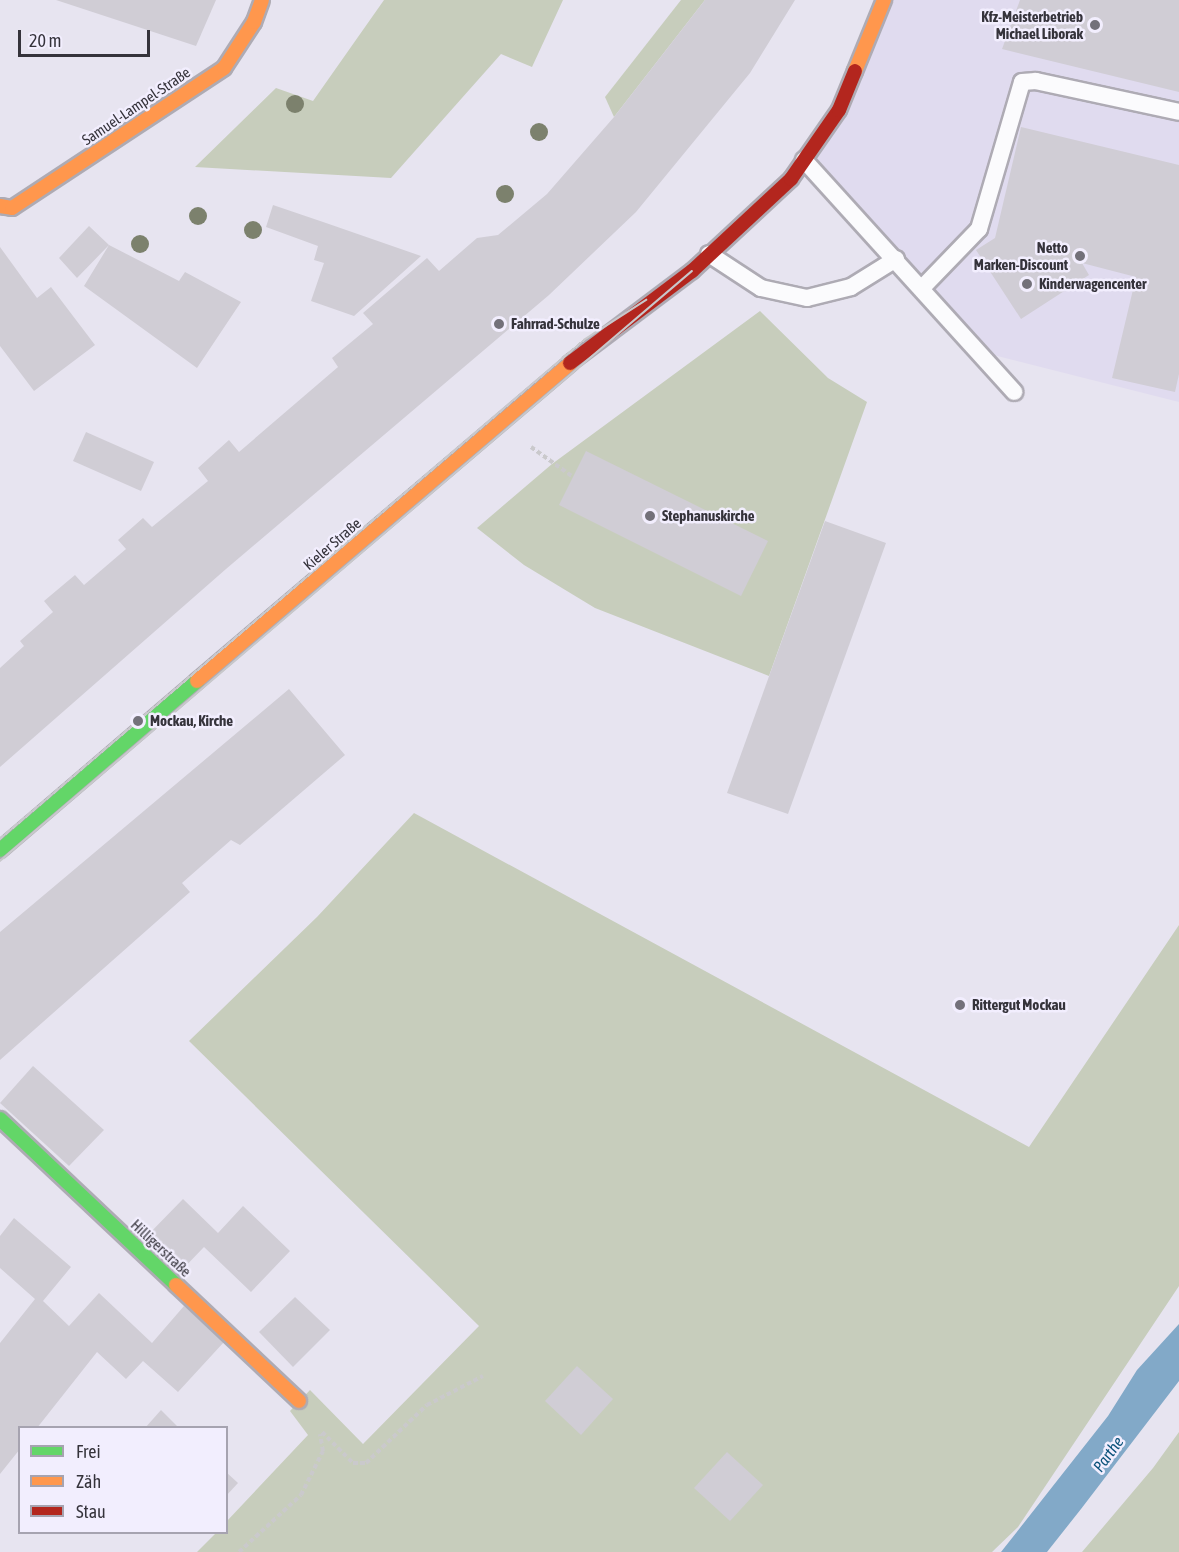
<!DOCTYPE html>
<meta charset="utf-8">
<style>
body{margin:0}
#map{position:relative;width:1179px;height:1552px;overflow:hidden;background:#e7e4f0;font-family:"Asap Condensed",sans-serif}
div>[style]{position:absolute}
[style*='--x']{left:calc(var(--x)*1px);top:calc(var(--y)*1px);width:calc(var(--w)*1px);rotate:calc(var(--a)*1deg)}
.built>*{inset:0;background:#e0dbef}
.green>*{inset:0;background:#c7cdbc}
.water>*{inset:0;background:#82a9c8}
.building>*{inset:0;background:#d0cdd5}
.path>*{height:4px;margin-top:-2px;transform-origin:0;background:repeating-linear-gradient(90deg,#cac9cc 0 4.5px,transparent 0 7.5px)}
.roads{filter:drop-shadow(2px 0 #aeabb4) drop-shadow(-2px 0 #aeabb4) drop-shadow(0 2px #aeabb4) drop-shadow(0 -2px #aeabb4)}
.lane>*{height:16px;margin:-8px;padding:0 8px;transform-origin:8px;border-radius:8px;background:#fbfbfd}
.fast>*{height:14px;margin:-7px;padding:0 7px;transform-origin:7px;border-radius:7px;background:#63d668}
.slow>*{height:14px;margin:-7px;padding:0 7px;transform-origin:7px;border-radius:7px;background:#ff974d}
.jam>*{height:14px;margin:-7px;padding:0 7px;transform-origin:7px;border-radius:7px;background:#b3261e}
.tram>*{height:1.5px;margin:-0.75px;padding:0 0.75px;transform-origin:0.75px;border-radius:0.75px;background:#c8c8cb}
.trees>*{width:18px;height:18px;margin:-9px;border-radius:50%;background:#7c816d}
.dots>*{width:16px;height:16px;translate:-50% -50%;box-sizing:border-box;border:3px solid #f2eefe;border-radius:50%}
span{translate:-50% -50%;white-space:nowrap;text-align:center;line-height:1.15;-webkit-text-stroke:5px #f2eefe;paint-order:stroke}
.poi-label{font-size:15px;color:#35333b;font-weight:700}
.right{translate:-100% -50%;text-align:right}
.left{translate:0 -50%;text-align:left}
.street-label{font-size:15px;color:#35333b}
.water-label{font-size:16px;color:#0a527a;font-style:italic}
.legend{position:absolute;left:18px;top:1426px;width:210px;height:108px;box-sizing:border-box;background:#f2eefe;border:2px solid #a6a3b0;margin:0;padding:8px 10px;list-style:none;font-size:18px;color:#35333b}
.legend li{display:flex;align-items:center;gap:12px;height:30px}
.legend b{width:30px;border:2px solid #a6a3b0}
.scale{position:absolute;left:18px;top:30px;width:132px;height:27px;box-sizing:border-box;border:3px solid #35333b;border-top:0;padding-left:8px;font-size:18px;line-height:21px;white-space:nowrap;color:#35333b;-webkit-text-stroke:4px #f2eefe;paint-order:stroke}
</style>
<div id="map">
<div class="built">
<div style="clip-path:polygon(884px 0,1179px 0,1179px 402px,962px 347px,804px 160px)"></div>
</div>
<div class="green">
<div style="clip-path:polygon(384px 0,563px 0,532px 67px,501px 54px,391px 178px,195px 167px,276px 88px,313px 101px)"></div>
<div style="clip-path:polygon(681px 0,705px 0,614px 117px,605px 97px)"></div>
<div style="clip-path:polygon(760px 311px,828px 378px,867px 402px,769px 676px,595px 608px,524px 565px,477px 528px,552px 464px)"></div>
<div style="clip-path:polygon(414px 813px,1029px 1147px,1179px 925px,1179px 1286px,1018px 1527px,992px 1552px,197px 1552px,216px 1533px,226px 1532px,227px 1521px,308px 1435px,290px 1411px,310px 1390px,363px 1444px,479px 1326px,189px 1041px,317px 917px)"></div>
<div style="clip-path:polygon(1179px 1432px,1179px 1552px,1082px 1552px,1153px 1468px)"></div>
</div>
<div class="water">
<div style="clip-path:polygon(1179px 1324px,1179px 1381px,1081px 1509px,1047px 1552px,1001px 1552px,1108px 1416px,1137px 1370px)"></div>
</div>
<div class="building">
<div style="clip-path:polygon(56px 0,216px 0,196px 46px)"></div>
<div style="clip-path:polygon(705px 0,795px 0,750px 73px,636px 212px,549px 295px,226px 569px,0 767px,0 668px,24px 646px,20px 641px,53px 612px,44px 601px,75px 575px,84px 585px,126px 549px,118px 540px,143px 518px,152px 527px,208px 481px,198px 468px,229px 440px,239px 452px,338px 367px,332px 358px,373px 324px,363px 313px,427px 258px,439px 271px,477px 238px,498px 235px,547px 194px,614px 117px)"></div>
<div style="clip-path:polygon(1020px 0,1179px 0,1179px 92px,1002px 49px)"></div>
<div style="clip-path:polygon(1021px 127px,1179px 165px,1179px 374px,1175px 392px,1112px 378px,1136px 277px,1082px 263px,1089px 275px,1021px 319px,976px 250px,995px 238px)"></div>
<div style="clip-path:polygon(273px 205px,326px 223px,421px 256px,354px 316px,311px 301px,324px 263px,314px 260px,318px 246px,266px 227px)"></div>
<div style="clip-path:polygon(89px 226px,109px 245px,179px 281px,185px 272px,241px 302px,197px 368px,84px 286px,109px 245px,77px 278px,59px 258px)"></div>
<div style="clip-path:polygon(0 247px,37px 298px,51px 287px,95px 345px,34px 391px,0 346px)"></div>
<div style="clip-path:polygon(86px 432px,154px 462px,141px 491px,73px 461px)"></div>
<div style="clip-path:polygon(586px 451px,768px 541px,741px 596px,559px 505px)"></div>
<div style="clip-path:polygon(825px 521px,886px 543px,788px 814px,727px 793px)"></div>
<div style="clip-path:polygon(289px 689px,345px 755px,240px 845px,231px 840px,182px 883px,190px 892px,0 1060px,0 932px)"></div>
<div style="clip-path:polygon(33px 1066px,104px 1130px,69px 1166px,0 1103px)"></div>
<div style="clip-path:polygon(183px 1199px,218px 1233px,243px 1206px,290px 1251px,251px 1292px,204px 1247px,179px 1273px,144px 1239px)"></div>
<div style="clip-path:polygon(14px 1218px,71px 1267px,43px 1301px,69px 1326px,99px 1293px,152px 1343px,184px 1306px,224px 1342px,178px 1392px,143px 1361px,126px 1379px,97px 1352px,37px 1428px,20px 1428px,20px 1449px,0 1474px,0 1343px,35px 1299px,0 1268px,0 1236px)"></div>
<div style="clip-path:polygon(295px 1297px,330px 1330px,293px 1367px,259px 1332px)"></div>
<div style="clip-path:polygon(577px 1366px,613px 1399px,581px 1435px,545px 1401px)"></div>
<div style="clip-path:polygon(161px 1410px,179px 1428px,145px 1428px)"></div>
<div style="clip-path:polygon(727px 1452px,763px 1485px,730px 1521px,694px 1488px)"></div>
<div style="clip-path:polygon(226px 1472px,238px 1483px,226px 1496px)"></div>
</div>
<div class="path">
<div style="--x:531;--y:447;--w:52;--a:35.5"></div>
<div style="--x:322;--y:1432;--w:44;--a:45"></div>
<div style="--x:353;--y:1463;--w:13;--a:0"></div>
<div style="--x:366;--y:1463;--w:84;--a:-43.6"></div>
<div style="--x:427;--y:1405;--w:63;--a:-27.4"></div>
<div style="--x:239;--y:1552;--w:84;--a:-42.6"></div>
<div style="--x:301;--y:1495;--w:49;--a:-63.4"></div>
<div style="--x:323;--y:1451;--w:17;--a:-100"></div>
</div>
<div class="roads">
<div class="lane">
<div style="--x:804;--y:160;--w:313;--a:47.8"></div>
<div style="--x:709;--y:254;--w:62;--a:33.2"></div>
<div style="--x:761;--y:288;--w:47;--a:12.3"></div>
<div style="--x:807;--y:298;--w:45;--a:-14"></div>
<div style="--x:851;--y:287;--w:53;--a:-31.9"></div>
<div style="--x:922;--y:288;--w:82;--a:-46"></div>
<div style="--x:979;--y:229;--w:153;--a:-73.7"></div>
<div style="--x:1022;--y:82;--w:14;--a:-4"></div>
<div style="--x:1036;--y:81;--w:146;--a:12.2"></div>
</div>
<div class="fast">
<div style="--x:0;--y:850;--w:260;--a:-40.6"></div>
<div style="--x:0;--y:1119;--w:242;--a:43.3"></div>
</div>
<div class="slow">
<div style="--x:855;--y:71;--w:77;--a:-67.8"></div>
<div style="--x:0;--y:206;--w:12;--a:9"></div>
<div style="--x:12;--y:208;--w:254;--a:-33.4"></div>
<div style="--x:224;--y:68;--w:55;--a:-56.9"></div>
<div style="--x:254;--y:22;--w:23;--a:-70"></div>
<div style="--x:197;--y:681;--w:490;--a:-40.4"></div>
<div style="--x:176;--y:1285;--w:169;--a:43.3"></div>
</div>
<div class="jam">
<div style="--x:570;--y:363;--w:153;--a:-37"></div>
<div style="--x:692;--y:271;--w:135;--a:-42.9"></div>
<div style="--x:791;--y:179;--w:84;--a:-55.2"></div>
<div style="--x:839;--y:110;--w:42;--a:-67.7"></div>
</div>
</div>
<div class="tram">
<div style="--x:0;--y:839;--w:768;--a:-40.51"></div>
<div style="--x:584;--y:340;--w:74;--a:-32.8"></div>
<div style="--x:0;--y:861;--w:909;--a:-40.45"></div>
</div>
<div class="trees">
<div style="left:295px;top:104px"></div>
<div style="left:539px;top:132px"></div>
<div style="left:505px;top:194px"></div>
<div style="left:198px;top:216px"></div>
<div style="left:253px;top:230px"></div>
<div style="left:140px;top:244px"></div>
</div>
<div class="dots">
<div style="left:1095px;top:25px;background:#73717a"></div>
<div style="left:1080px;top:256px;background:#73717a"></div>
<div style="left:1027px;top:284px;background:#73717a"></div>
<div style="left:499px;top:324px;background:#73717a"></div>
<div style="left:650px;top:516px;background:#73717a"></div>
<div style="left:138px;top:721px;background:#73717a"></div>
<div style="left:960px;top:1005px;background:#73717a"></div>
</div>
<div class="poi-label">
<span class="right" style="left:1083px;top:25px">Kfz-Meisterbetrieb<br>Michael Liborak</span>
<span class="right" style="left:1068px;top:256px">Netto<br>Marken-Discount</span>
<span class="left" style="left:1039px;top:284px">Kinderwagencenter</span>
<span class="left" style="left:511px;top:324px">Fahrrad-Schulze</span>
<span class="left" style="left:662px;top:516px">Stephanuskirche</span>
<span class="left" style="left:150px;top:721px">Mockau, Kirche</span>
<span class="left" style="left:972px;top:1005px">Rittergut Mockau</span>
</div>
<div class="street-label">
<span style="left:136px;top:106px;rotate:-34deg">Samuel-Lampel-Straße</span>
<span style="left:332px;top:544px;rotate:-41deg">Kieler Straße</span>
<span style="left:161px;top:1248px;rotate:43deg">Hilligerstraße</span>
</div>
<div class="water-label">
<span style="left:1108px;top:1454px;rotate:-54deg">Parthe</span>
</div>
<ul class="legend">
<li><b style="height:8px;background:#63d668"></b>Frei</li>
<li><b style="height:8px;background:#ff974d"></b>Zäh</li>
<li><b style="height:8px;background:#b3261e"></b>Stau</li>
</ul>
<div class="scale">20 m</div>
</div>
